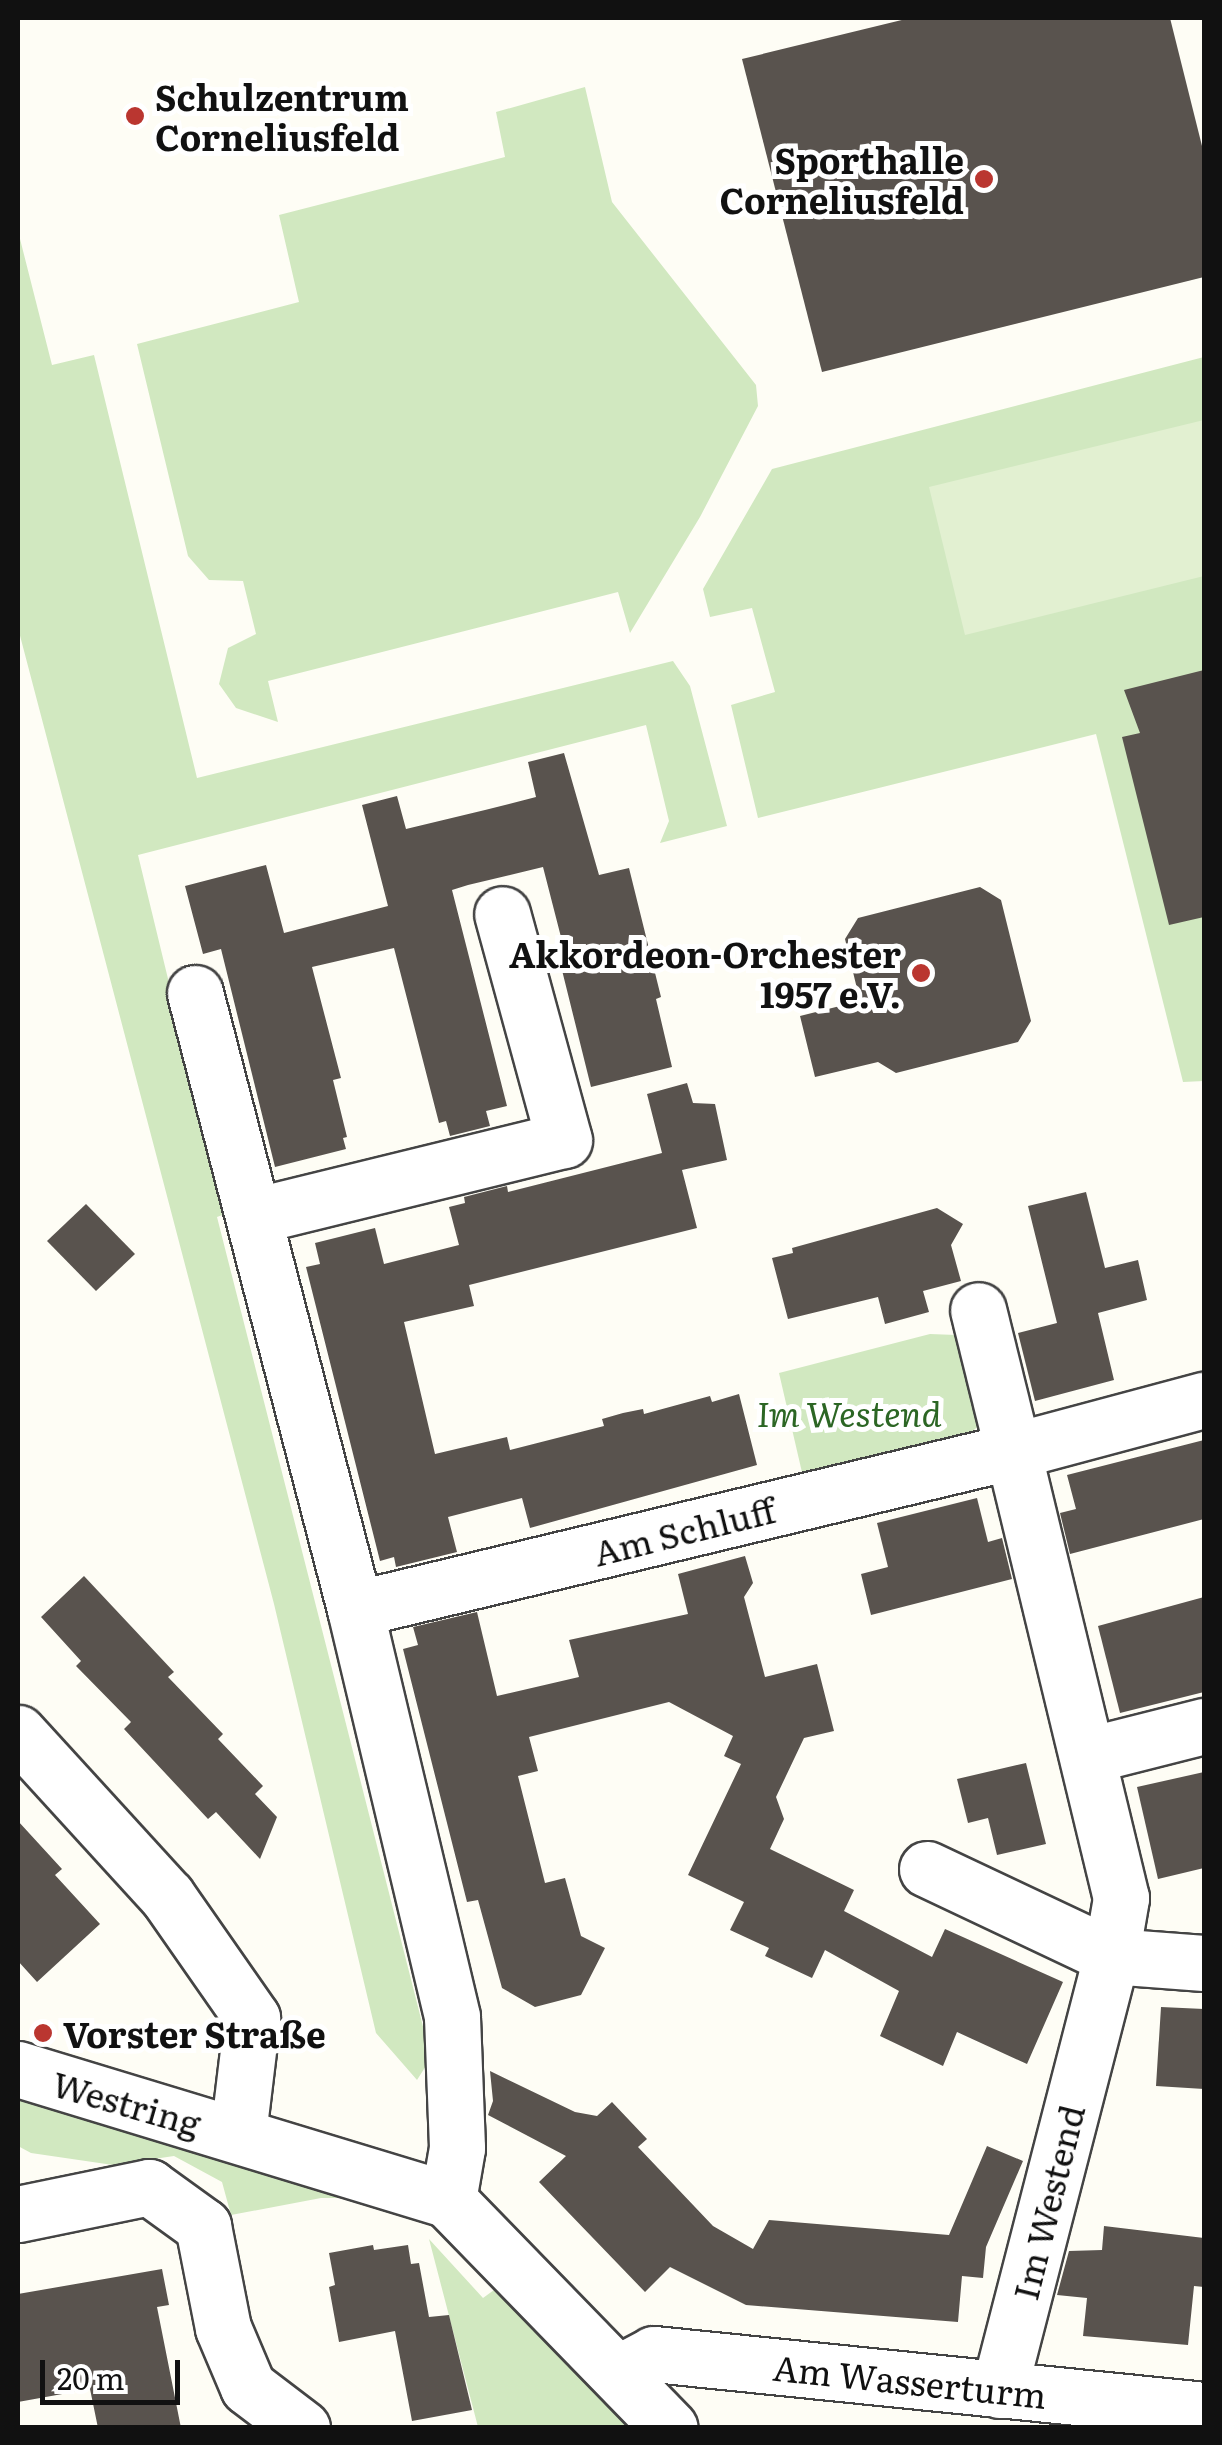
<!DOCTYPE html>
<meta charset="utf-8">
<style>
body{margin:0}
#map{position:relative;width:1222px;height:2445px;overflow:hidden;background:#fefdf5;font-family:Literata,serif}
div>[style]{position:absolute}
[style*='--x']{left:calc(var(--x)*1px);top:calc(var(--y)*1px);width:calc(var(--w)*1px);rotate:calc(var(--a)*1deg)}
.green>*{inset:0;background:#d1e8c0}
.pitch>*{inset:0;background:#e2f0d1}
.building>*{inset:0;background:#59534e}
.roads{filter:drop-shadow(2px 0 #444) drop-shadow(-2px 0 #444) drop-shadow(0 2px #444) drop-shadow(0 -2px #444)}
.minor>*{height:55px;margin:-27.5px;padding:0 27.5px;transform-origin:27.5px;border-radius:27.5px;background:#fff}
.dots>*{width:28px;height:28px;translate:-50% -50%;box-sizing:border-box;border:5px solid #fff;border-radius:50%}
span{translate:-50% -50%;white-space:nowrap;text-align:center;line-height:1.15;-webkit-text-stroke:10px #fff;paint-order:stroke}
.poi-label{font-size:35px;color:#111;font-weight:700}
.left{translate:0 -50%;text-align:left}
.right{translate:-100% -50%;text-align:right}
.park-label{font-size:35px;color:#2c6624;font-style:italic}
.street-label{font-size:35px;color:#111}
.frame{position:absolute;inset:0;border:20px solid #111;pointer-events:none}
.scale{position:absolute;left:40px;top:2360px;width:140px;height:45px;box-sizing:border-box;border:5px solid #111;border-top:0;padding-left:12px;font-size:30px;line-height:35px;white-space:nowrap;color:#111;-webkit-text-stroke:8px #fff;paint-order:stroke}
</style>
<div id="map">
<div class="green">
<div style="clip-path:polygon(585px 87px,612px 202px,756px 385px,758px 406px,700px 517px,630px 633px,618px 592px,268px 681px,278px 722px,236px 708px,219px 684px,228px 648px,256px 634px,243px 581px,209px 580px,188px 556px,137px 344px,299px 302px,279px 215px,505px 157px,496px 112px)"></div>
<div style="clip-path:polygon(18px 231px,52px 365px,94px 355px,197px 778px,673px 661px,690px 686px,727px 826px,660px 843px,669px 821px,646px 725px,138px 855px,225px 1214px,217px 1217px,431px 2058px,417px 2080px,376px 2033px,274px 1604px,18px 628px)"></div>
<div style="clip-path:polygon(1204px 357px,1204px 1081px,1183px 1082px,1096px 734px,758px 818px,731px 705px,775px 692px,752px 608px,710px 617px,703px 589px,772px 469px)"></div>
<div style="clip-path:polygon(930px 1334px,956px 1335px,980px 1425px,960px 1441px,804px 1481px,779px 1373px)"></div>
<div style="clip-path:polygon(18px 2098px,363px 2198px,321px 2198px,231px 2215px,222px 2182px,174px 2156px,113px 2165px,31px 2153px,18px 2146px)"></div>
<div style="clip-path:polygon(429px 2239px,483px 2298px,494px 2290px,539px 2312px,645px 2427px,478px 2427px)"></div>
</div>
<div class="pitch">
<div style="clip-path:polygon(1204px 420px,1204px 576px,965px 635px,929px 487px)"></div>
</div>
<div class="building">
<div style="clip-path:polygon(910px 18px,1170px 18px,1204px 154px,1204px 277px,822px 372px,742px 59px)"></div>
<div style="clip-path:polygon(1204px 670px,1204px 917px,1169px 925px,1122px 737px,1140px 733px,1124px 690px)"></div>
<div style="clip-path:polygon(564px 753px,599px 875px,629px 868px,661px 997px,656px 999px,672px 1067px,591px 1087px,555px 942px,562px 941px,543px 867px,468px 885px,452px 890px,507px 1106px,486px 1111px,490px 1126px,450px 1136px,446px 1121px,439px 1123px,394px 948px,312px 967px,341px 1078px,333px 1080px,347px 1137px,343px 1138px,346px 1149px,275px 1167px,221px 949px,203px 954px,185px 886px,266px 865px,284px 933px,388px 906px,362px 805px,397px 796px,406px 829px,485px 810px,536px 797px,528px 762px)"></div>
<div style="clip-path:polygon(980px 887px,1001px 900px,1031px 1021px,1018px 1042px,896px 1073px,878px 1062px,815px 1077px,800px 1016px,860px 1001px,845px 939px,858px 918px)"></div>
<div style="clip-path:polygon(687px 1083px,693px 1103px,715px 1104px,727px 1160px,682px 1170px,697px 1228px,469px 1285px,474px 1306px,404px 1322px,435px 1454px,507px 1437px,510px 1450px,604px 1426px,602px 1419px,623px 1413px,643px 1409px,644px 1414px,710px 1396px,712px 1402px,739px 1394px,757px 1465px,530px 1528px,522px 1498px,448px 1517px,457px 1552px,396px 1567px,394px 1557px,380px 1561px,306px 1267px,320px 1264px,315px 1243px,375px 1228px,384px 1264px,459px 1245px,449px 1207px,465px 1203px,464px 1197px,507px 1186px,508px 1192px,662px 1153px,647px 1094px)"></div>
<div style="clip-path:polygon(1086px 1192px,1105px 1268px,1138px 1260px,1147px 1300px,1098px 1313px,1114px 1380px,1035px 1401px,1018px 1333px,1057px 1323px,1028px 1206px)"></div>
<div style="clip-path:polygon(86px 1204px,135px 1254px,96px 1291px,47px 1241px)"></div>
<div style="clip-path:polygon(937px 1208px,963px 1224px,951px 1245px,961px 1281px,923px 1291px,929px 1312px,885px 1324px,878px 1297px,788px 1319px,772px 1258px,793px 1253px,792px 1248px)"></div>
<div style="clip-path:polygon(1204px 1440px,1204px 1519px,1070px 1554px,1060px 1513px,1076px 1509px,1067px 1475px)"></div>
<div style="clip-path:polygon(977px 1498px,988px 1542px,1002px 1538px,1012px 1579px,871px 1615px,861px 1574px,888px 1567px,877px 1523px)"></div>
<div style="clip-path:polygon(745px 1556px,753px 1583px,744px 1597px,765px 1677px,817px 1664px,834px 1731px,804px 1738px,776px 1797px,784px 1819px,770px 1849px,854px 1890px,844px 1911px,932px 1957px,945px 1929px,1063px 1982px,1027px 2064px,957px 2032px,943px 2066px,880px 2036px,899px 1991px,825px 1950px,812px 1978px,765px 1956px,769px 1948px,730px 1930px,744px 1902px,688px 1875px,741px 1764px,724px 1756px,733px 1736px,669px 1702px,529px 1737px,538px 1771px,518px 1776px,545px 1883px,565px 1878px,581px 1936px,605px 1948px,581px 1995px,535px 2007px,502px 1988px,478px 1900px,467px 1902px,403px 1649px,418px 1645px,413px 1627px,477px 1612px,497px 1696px,579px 1677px,569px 1640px,688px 1614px,678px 1574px)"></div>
<div style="clip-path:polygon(84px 1576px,174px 1672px,168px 1677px,223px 1734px,218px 1739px,263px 1786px,255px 1794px,277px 1817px,260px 1859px,216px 1812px,208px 1819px,124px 1729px,131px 1722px,76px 1666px,81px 1661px,41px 1617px)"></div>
<div style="clip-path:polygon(1204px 1597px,1204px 1692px,1120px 1713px,1098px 1626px)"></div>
<div style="clip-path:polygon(1026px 1763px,1046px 1844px,997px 1855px,988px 1818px,968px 1823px,957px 1779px)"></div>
<div style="clip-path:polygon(1204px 1772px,1204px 1868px,1158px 1879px,1137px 1787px)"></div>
<div style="clip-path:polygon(18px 1821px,62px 1869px,55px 1875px,100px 1924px,37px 1982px,18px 1961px)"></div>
<div style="clip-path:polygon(1161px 2007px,1204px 2009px,1204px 2089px,1156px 2086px)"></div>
<div style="clip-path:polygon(490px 2071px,575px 2112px,597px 2116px,612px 2102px,647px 2139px,638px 2147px,713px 2226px,753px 2249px,769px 2220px,949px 2235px,987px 2146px,1023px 2161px,986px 2247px,983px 2278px,962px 2276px,958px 2322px,746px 2305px,670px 2267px,645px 2292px,539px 2182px,566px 2156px,488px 2115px,493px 2101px)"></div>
<div style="clip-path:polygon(1104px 2226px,1204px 2238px,1204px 2287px,1194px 2286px,1188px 2345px,1083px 2336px,1087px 2298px,1057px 2295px,1069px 2251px,1102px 2250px)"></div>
<div style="clip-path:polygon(373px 2245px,374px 2250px,408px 2245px,411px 2264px,419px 2263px,429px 2317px,449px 2315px,472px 2410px,412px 2421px,395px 2331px,339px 2342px,329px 2287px,335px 2285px,329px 2253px)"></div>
<div style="clip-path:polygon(162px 2269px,169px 2305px,157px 2307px,181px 2428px,98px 2428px,90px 2389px,18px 2402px,18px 2294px)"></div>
</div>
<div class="roads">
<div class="minor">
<div style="--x:195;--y:993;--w:636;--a:75.44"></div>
<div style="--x:355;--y:1609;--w:419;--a:76.6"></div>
<div style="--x:452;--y:2017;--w:131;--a:87.8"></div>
<div style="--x:457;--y:2148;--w:53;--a:99.8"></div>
<div style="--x:254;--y:1216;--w:319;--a:-13.8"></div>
<div style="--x:564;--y:1140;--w:234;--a:-105.3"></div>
<div style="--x:355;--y:1609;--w:677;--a:-13.5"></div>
<div style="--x:1013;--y:1451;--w:145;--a:-103.9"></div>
<div style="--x:18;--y:1733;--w:221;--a:47.6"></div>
<div style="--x:167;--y:1896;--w:149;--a:55.1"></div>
<div style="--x:252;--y:2018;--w:116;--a:96.9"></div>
<div style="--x:1089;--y:1755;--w:119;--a:-14.2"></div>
<div style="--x:927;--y:1869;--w:204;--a:25.3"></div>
<div style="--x:1111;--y:1956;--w:93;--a:4.3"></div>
<div style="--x:18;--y:2069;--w:450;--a:16.9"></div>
<div style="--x:448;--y:2200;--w:318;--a:45.8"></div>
<div style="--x:18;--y:2214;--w:134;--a:-11.6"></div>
<div style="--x:149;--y:2187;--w:67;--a:35.8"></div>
<div style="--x:203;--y:2226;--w:104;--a:78.9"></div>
<div style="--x:223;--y:2328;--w:64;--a:67"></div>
<div style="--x:248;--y:2387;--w:68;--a:37.2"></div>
<div style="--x:620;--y:2372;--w:38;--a:-28"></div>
<div style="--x:654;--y:2354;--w:553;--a:5.81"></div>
<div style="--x:999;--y:2390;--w:448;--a:-75.5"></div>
<div style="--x:1111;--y:1956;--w:59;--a:-80.2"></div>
<div style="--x:1121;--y:1898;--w:460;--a:-103.6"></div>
<div style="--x:1013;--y:1451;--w:198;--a:-15"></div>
</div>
</div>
<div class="dots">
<div style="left:135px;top:116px;background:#ba3630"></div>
<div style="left:984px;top:179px;background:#ba3630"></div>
<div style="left:921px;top:973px;background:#ba3630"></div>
<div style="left:43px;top:2033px;background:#ba3630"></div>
</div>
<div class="poi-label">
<span class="left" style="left:155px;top:116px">Schulzentrum<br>Corneliusfeld</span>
<span class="right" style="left:964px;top:179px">Sporthalle<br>Corneliusfeld</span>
<span class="right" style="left:901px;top:973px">Akkordeon-Orchester<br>1957 e.V.</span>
<span class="left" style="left:63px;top:2033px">Vorster Straße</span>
</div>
<div class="park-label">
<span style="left:849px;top:1412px">Im Westend</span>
</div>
<div class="street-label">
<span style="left:684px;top:1530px;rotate:-14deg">Am Schluff</span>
<span style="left:127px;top:2102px;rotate:16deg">Westring</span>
<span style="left:1047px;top:2202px;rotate:-76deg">Im Westend</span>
<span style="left:910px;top:2380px;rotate:6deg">Am Wasserturm</span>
</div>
<div class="frame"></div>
<div class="scale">20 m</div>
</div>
